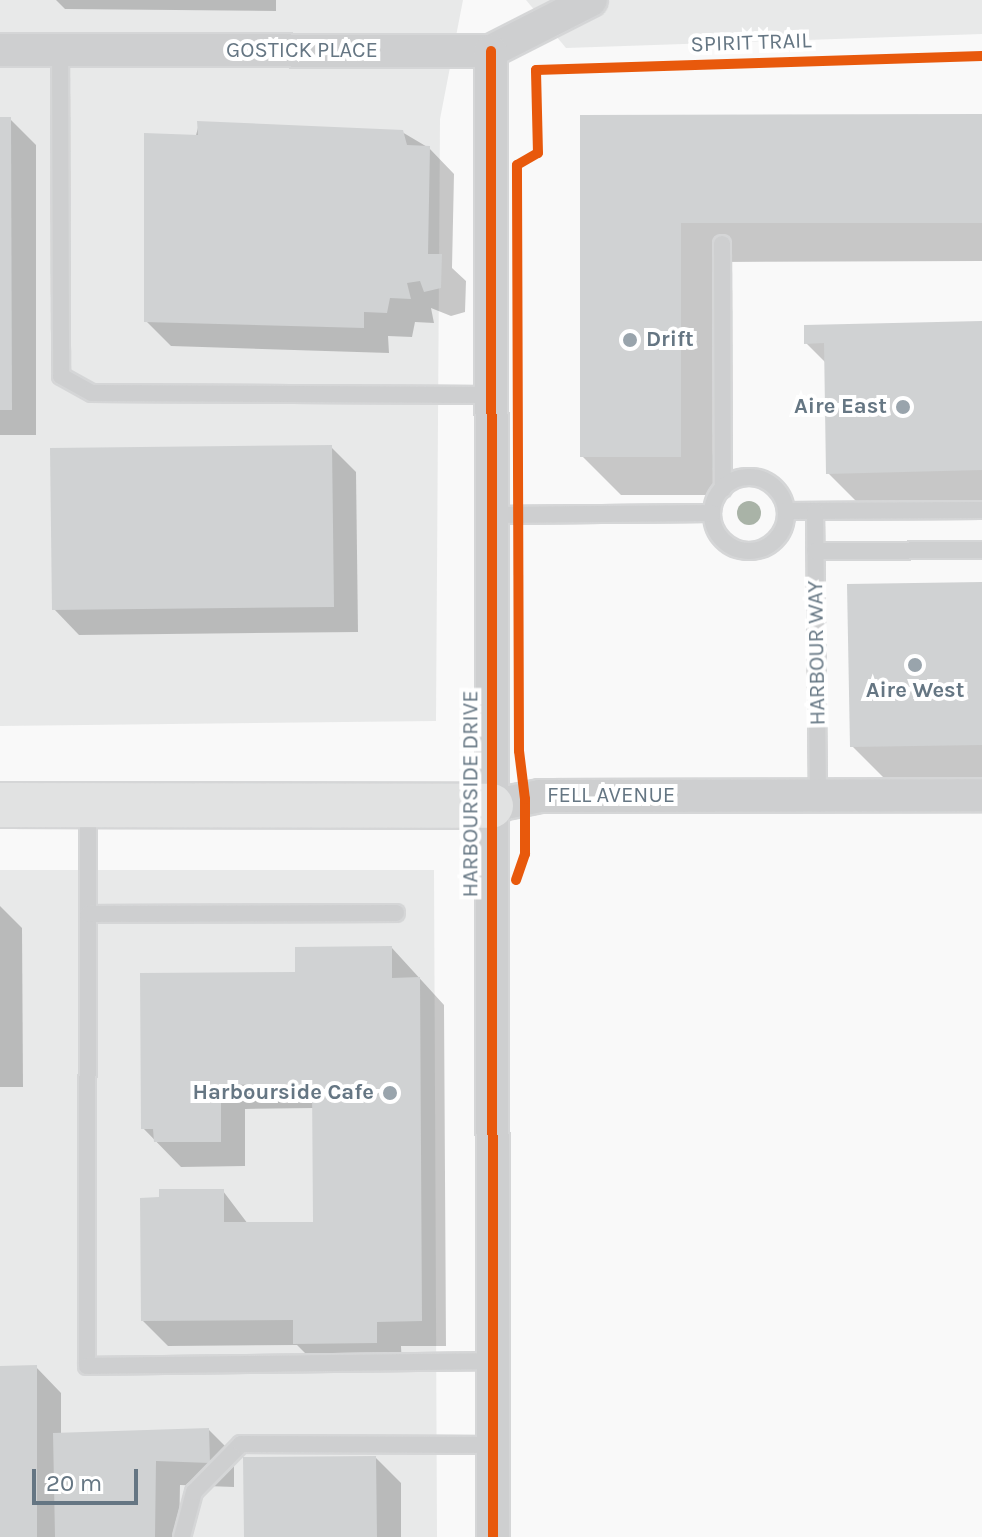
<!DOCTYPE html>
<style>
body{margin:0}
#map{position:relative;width:982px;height:1537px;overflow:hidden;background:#f9f9f9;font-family:Karla,sans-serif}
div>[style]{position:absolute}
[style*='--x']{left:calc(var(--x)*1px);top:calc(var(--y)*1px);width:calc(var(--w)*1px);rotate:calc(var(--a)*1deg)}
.built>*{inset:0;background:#e8e9e9}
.shadow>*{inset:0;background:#0003}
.building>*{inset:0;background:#d0d2d3}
.roads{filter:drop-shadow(2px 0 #d5d6d7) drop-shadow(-2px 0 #d5d6d7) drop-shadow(0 2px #d5d6d7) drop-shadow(0 -2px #d5d6d7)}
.lane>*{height:16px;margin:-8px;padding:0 8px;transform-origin:8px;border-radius:8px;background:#cecfd0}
.lane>.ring{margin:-8px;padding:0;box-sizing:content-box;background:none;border:16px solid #cecfd0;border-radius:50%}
.street>*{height:32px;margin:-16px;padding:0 16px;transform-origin:16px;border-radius:16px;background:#cecfd0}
.secondary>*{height:44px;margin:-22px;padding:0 22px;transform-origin:22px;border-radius:22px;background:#e1e2e2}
.cycleway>*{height:10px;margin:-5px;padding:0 5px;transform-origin:5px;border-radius:5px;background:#e8590c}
.trees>*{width:24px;height:24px;margin:-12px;border-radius:50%;background:#a9b3a7}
.dots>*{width:22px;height:22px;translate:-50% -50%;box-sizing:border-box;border:4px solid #fff;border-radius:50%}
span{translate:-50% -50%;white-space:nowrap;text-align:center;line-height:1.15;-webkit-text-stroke:8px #fff;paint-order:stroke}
.street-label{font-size:22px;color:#657683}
.poi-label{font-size:22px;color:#657683;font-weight:700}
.left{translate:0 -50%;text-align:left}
.right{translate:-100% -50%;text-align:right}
.scale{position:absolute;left:32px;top:1469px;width:106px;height:36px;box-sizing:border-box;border:4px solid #657683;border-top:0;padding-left:10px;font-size:24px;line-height:28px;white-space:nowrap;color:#657683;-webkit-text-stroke:6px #fff;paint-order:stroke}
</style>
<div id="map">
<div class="built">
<div style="clip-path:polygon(0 0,463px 0,440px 119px,436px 721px,0 726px)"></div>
<div style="clip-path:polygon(526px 0,982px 0,982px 34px,566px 48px)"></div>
<div style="clip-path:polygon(0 870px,434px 870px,437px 1537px,0 1537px)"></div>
</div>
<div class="shadow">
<div style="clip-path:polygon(56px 0,276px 0,276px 11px,65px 9px)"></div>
<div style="clip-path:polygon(982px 116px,982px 261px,719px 262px,719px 495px,621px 495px,582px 456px,582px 117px)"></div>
<div style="clip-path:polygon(0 119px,10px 119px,36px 145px,36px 435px,0 435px)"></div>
<div style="clip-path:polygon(199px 124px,402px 132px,429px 148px,454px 174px,452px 268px,466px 281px,465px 312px,451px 316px,431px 308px,434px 323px,415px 322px,412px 337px,388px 336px,389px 353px,171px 346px,146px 321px)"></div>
<div style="clip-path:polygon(982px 323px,982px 503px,861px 506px,828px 473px,826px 363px,806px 343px)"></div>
<div style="clip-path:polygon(331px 447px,356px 472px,358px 632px,79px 635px,54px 609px)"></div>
<div style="clip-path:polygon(982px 584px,982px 777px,885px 779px,852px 746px)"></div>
<div style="clip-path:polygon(0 906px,22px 928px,23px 1087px,0 1087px)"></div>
<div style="clip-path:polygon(392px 948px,444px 1005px,446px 1346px,401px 1346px,402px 1367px,320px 1368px,297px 1345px,168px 1346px,143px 1321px,223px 1191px,248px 1224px,315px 1224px,314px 1108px,245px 1109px,245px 1166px,181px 1167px,143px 1128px,297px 974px)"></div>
<div style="clip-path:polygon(36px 1367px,61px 1393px,61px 1435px,209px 1430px,234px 1455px,234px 1487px,180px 1485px,179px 1537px,0 1537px,0 1368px)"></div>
<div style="clip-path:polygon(376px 1458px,401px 1483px,401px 1537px,246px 1537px)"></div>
</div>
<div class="building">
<div style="clip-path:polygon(982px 114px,982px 223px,681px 223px,681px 457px,580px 457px,580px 115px)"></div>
<div style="clip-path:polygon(0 117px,11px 117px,12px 410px,0 410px)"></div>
<div style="clip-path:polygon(197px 121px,403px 130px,407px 145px,430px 146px,428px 254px,442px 254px,441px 288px,424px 292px,420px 281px,407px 283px,411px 299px,390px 298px,387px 313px,364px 312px,364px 328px,144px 322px,144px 133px,198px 135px)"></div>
<div style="clip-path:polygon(982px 321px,982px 470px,826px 474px,824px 343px,804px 344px,804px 325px)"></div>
<div style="clip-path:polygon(332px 445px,334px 607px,52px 610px,50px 448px)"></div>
<div style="clip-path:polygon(982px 582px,982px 745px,850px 747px,847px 584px)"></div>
<div style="clip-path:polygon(392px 946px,392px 978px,420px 977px,422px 1321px,377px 1322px,377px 1343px,293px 1344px,293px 1320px,141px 1321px,140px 1198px,159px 1197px,159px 1189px,224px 1189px,224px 1222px,313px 1222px,312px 1084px,221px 1085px,221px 1142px,154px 1142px,153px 1129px,141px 1129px,140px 973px,295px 972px,295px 947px)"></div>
<div style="clip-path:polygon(37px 1365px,37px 1537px,0 1537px,0 1366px)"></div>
<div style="clip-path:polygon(209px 1428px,210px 1463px,156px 1461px,155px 1537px,55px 1537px,53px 1433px)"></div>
<div style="clip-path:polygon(376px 1456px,377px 1537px,244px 1537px,243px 1457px)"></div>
</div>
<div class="roads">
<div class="lane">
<div style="--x:60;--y:50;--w:326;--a:89.8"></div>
<div style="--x:61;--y:376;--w:35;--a:29"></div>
<div style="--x:92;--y:393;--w:399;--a:0.3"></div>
<div style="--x:722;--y:244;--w:245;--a:89.8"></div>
<div class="ring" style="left:712px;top:477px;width:58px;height:58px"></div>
<div style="--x:786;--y:511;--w:196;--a:-0.3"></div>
<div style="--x:815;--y:511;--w:284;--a:89.4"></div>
<div style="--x:491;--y:515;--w:221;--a:-0.5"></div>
<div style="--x:815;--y:551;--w:167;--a:-0.3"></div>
<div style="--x:88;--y:805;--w:561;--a:90.1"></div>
<div style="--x:87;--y:1366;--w:406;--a:-0.7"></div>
<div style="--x:88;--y:914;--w:308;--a:-0.2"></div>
<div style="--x:182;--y:1537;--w:47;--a:-75.1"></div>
<div style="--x:194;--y:1492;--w:67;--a:-45.6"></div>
<div style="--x:241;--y:1444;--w:252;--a:0.2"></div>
</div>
<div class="street">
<div style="--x:0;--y:50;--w:491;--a:0.1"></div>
<div style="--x:491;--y:51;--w:112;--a:-27"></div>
<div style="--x:491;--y:51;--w:1486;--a:89.92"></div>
<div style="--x:491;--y:806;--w:50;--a:-11.5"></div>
<div style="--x:540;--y:796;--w:442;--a:-0.1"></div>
</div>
<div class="secondary">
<div style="--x:0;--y:805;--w:491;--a:0.1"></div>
</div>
</div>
<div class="cycleway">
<div style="--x:491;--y:51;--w:1486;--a:89.92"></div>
<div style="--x:536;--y:70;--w:446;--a:-1.8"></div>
<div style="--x:516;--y:880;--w:28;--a:-71"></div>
<div style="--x:525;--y:854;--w:55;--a:-90"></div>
<div style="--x:525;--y:799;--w:48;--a:-97.1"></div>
<div style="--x:519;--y:751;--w:586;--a:-90.2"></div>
<div style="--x:517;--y:165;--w:24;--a:-30"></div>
<div style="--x:538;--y:153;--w:83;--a:-91.4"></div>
</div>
<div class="trees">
<div style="left:749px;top:513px"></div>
</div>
<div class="dots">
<div style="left:630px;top:340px;background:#99a4ac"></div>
<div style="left:903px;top:407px;background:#99a4ac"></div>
<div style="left:915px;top:665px;background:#99a4ac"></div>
<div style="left:390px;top:1093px;background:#99a4ac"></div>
</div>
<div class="street-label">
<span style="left:751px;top:43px;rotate:-2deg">SPIRIT TRAIL</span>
<span style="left:302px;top:51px">GOSTICK PLACE</span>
<span style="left:817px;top:653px;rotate:-91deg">HARBOUR WAY</span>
<span style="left:471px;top:794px;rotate:-90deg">HARBOURSIDE DRIVE</span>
<span style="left:611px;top:796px">FELL AVENUE</span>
</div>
<div class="poi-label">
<span class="left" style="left:646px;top:340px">Drift</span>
<span class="right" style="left:887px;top:407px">Aire East</span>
<span style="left:915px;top:691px">Aire West</span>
<span class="right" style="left:374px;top:1093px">Harbourside Cafe</span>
</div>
<div class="scale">20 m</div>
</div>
